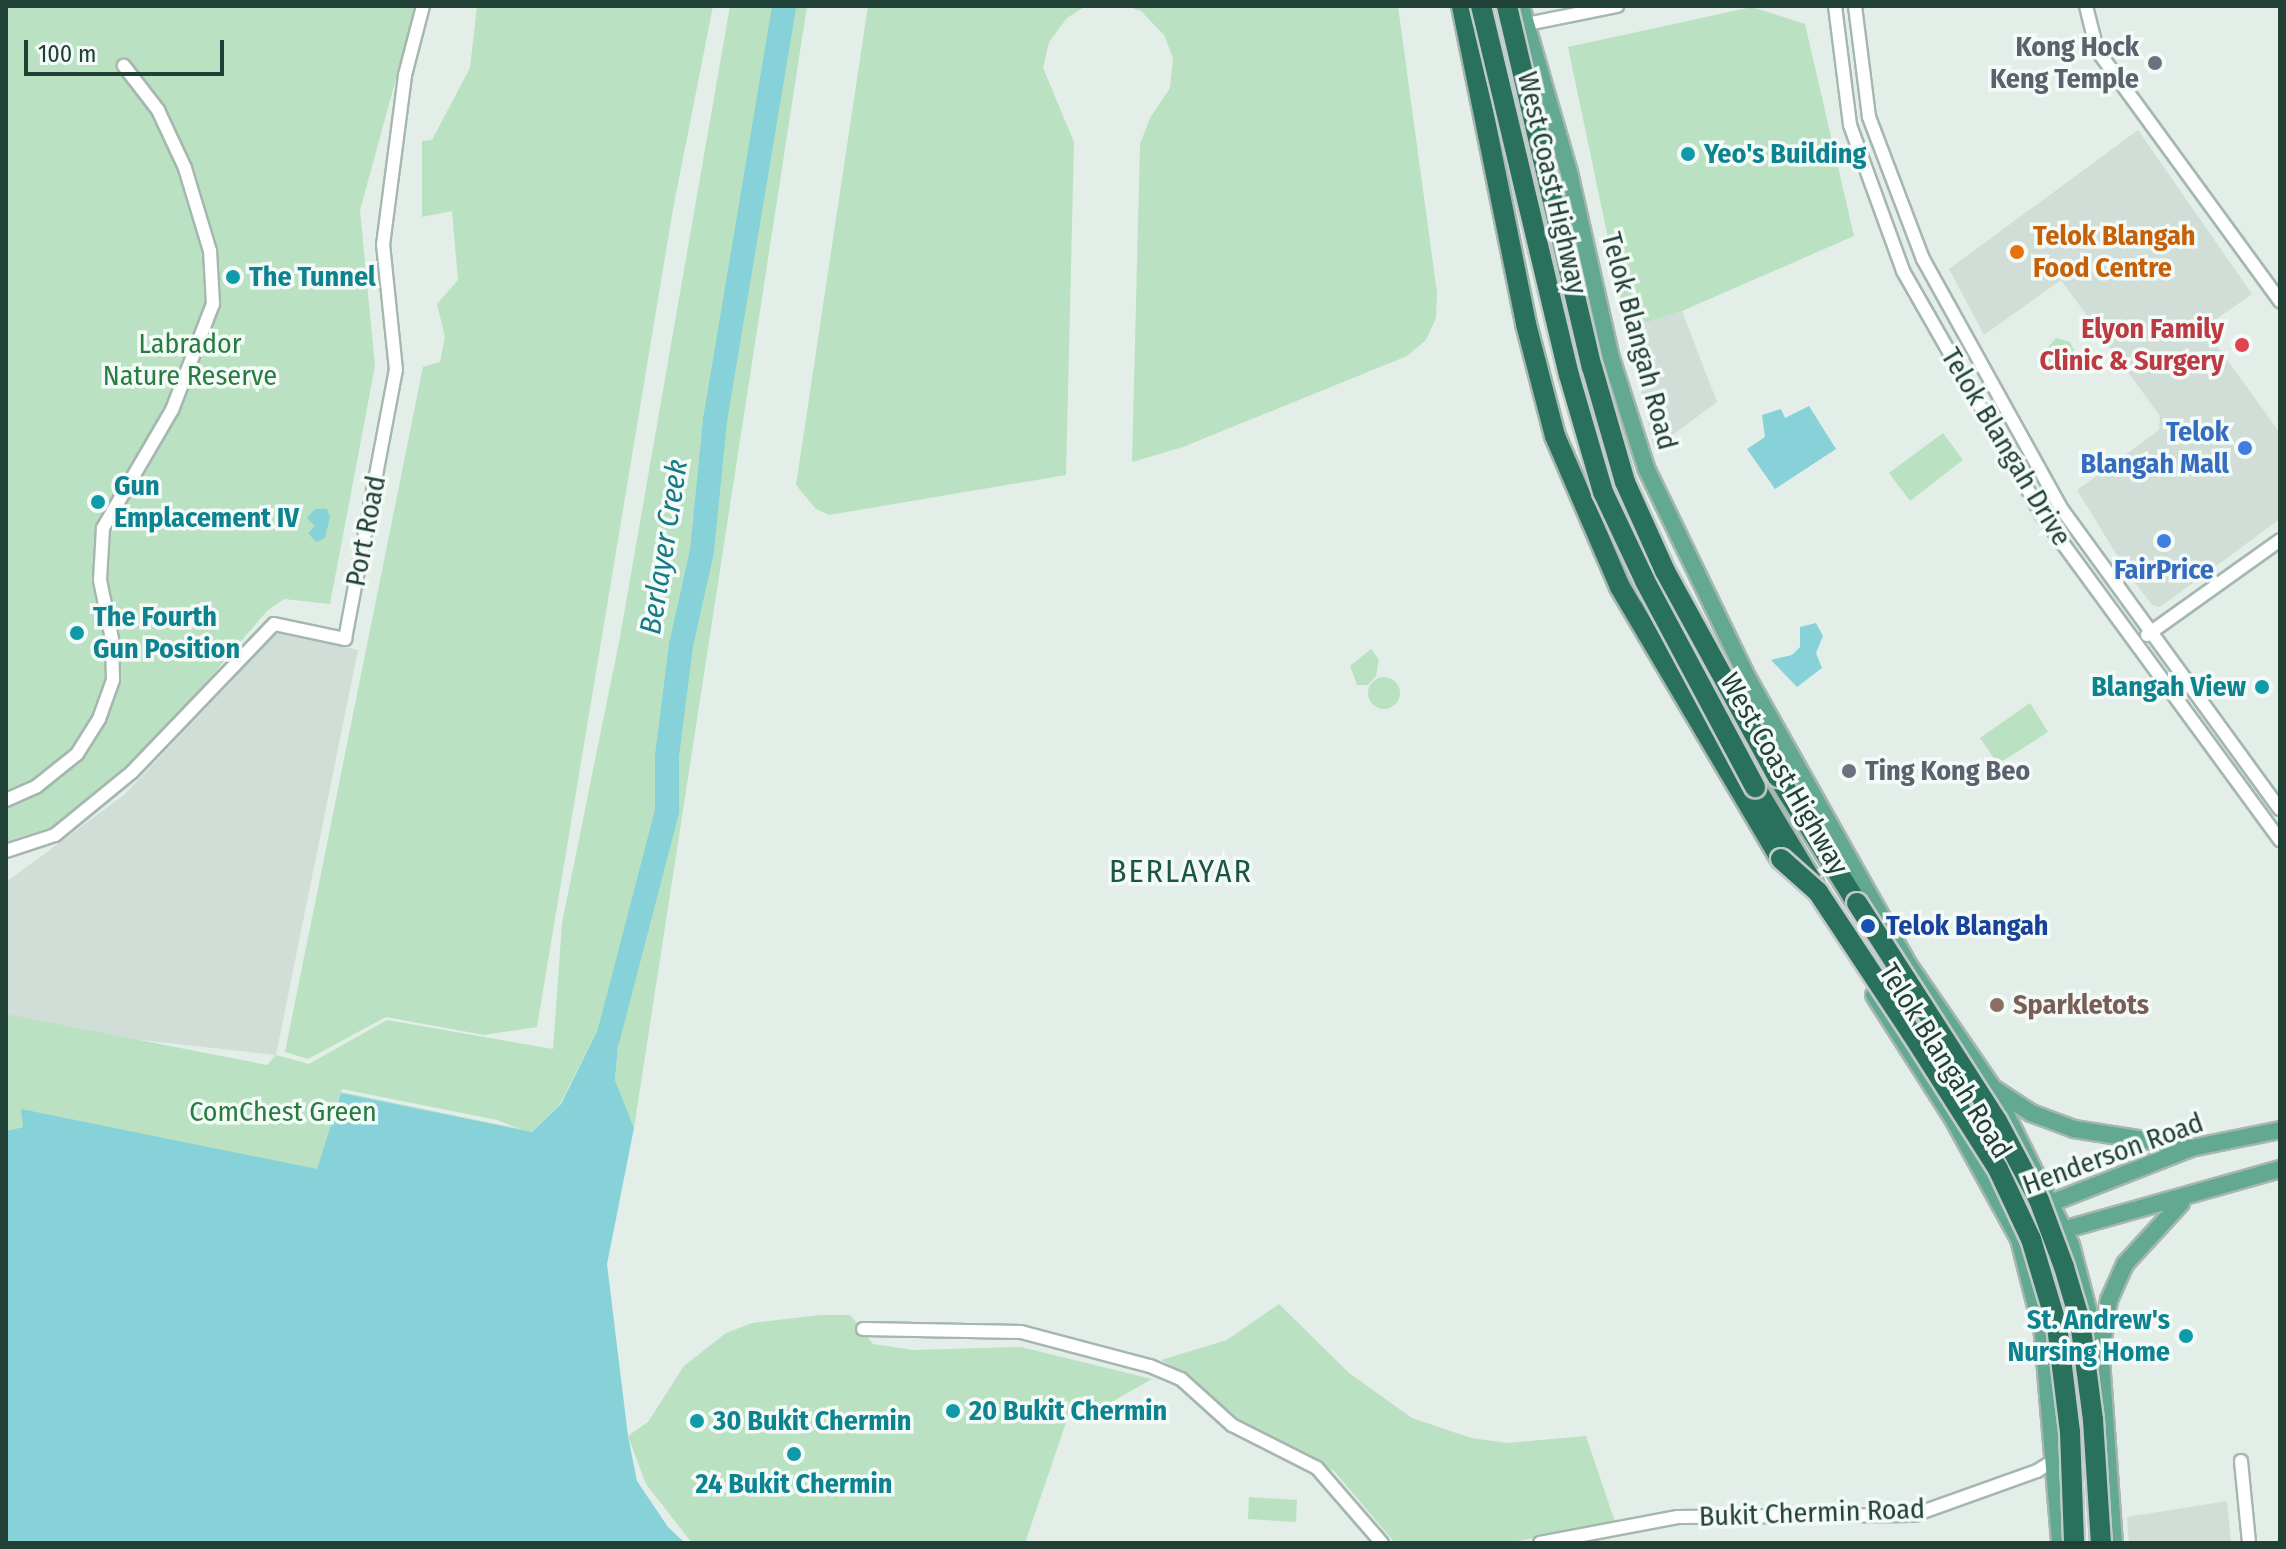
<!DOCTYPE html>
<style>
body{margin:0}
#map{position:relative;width:2286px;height:1549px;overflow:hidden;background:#e3eee8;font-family:"Fira Sans Condensed",sans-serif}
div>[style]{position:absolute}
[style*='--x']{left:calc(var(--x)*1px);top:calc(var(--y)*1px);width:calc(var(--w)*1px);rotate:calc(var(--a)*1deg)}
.built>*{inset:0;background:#d1ded7}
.green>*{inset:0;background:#bae1c1}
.round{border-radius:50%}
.water>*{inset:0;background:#86d2d8}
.pier>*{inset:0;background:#e3eee8}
.river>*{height:24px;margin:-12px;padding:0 12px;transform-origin:12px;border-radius:12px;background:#86d2d8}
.roads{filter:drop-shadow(2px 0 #a5b7af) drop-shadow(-2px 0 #a5b7af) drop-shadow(0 2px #a5b7af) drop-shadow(0 -2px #a5b7af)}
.minor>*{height:12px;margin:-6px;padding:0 6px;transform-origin:6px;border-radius:6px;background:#fff}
.major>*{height:16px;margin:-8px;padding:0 8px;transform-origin:8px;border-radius:8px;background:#63a891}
.highway>*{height:20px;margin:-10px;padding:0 10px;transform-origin:10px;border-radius:10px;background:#29715c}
.bridges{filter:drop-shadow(2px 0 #c1cac7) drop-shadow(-2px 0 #c1cac7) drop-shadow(0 2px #c1cac7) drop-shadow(0 -2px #c1cac7)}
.highway-bridge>*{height:20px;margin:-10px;padding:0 10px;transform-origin:10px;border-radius:10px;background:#29715c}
.dots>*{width:22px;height:22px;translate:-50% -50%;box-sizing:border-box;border:4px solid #f4faf7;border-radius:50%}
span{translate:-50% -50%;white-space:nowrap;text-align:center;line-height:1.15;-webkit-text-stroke:7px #f4faf7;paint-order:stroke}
.worship-label{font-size:28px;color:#5b616d;font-weight:700}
.right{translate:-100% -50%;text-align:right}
.left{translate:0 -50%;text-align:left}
.culture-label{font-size:28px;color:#0d838f;font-weight:700}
.street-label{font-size:28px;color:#214136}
.food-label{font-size:28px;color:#c56008;font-weight:700}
.health-label{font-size:28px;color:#be3a42;font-weight:700}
.park-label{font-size:28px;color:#277c41}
.shop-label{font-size:28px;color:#366cbe;font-weight:700}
.transit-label{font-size:28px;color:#164399;font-weight:700}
.education-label{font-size:28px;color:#785e54;font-weight:700}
.water-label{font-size:30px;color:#147a84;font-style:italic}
.quarter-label{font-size:32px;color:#1a5643;letter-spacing:2px}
.frame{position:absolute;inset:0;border:8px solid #214136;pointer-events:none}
.scale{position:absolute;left:24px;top:40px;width:200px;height:36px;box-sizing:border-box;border:4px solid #214136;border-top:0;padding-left:10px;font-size:24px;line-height:28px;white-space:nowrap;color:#214136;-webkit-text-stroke:6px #f4faf7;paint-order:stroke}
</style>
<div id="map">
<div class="built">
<div style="clip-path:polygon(2138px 130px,2252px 294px,2204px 328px,2280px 433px,2280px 519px,2160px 607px,2152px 605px,2129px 575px,2077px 490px,2159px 430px,2160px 416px,2061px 280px,1984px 335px,1949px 269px)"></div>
<div style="clip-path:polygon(1682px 311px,1717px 402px,1654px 449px,1627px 329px)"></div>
<div style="clip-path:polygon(278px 632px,358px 650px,276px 1055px,6px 1025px,6px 882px,124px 795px)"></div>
<div style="clip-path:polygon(2227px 1501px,2231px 1543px,2129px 1543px,2127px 1517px)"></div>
</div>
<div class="green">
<div style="clip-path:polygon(6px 6px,416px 6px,360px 210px,375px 366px,330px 604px,284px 599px,267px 611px,155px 742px,52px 827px,9px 841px,6px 849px)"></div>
<div style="clip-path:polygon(477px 6px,713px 6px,673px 209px,537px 1027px,484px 1035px,386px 1017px,308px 1059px,285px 1052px,423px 367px,440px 362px,445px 337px,437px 304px,458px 280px,452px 211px,422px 217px,422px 141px,432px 140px,470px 68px)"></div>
<div style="clip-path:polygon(730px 6px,807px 6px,634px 1128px,615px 1080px,621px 1011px,609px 1007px,560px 1104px,532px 1132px,341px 1093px,317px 1170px,22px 1110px,23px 1127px,6px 1131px,6px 1014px,267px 1065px,276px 1055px,309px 1064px,387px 1020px,553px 1049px,562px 923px,620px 637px)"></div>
<div style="clip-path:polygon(868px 6px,1086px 6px,1067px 18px,1049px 42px,1043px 68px,1074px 142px,1066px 475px,829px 515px,816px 509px,796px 485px)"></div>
<div style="clip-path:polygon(1126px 6px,1398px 6px,1437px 293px,1436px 318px,1426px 340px,1407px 356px,1183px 447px,1132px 462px,1140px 144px,1150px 118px,1170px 88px,1173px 58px,1164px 35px,1141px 11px)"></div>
<div style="clip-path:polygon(1752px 7px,1805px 24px,1854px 236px,1682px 311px,1627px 329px,1568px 47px)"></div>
<div style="clip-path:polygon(2056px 338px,2070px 342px,2076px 354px,2059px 369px,2042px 371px,2036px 361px)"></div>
<div style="clip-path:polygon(1943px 433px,1963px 460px,1910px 501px,1889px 473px)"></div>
<div style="clip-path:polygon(1371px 649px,1379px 660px,1376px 676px,1368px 685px,1357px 685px,1350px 666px)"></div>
<div class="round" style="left:1368px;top:677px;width:32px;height:32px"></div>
<div style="clip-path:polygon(2030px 703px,2048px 732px,1998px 764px,1980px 738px)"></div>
<div style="clip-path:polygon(1279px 1304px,1349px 1373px,1412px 1418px,1471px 1438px,1507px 1443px,1586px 1436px,1615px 1522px,1508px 1543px,1395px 1543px,1334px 1471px,1236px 1420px,1188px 1375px,1161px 1360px,1227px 1340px)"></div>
<div style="clip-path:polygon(821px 1315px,850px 1315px,873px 1344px,913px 1350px,1021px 1347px,1152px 1379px,1094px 1412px,1072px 1405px,1025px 1543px,692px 1543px,646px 1484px,628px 1436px,648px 1422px,684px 1366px,726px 1333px,752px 1323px)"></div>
<div style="clip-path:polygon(1249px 1497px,1297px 1500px,1296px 1522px,1248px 1519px)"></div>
</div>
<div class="water">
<div style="clip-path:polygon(1809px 406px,1836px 449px,1775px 489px,1747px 449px,1765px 437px,1762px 415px,1781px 409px,1785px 418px)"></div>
<div style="clip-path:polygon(315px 509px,327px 509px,330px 517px,325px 538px,316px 542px,308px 533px,315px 526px,307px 518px)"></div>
<div style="clip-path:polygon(1816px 623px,1823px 636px,1816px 653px,1822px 668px,1797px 687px,1771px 660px,1792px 655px,1800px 647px,1800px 627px)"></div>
<div style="clip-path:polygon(609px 1007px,621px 1011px,615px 1080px,634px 1128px,607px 1264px,628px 1436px,637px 1481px,668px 1527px,685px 1543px,6px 1543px,6px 1131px,23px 1127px,21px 1109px,317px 1169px,341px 1093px,532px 1132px,561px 1104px)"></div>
</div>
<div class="pier">
<div style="clip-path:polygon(342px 1089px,497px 1120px,521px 1129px,341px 1092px)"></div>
</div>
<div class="river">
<div style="--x:608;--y:1038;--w:235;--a:-75.4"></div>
<div style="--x:667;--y:811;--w:55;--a:-90"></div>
<div style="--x:667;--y:756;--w:112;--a:-82.8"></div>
<div style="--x:681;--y:645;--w:96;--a:-77.4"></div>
<div style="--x:702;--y:551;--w:132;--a:-84.3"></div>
<div style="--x:715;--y:420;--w:420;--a:-80.5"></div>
</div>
<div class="roads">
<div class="minor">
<div style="--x:1835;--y:6;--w:120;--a:82.8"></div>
<div style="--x:1850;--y:125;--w:155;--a:70"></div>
<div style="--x:1903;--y:271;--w:281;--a:60.3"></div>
<div style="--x:2042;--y:515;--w:403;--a:53.8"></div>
<div style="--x:1855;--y:6;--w:112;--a:82.8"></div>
<div style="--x:1869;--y:117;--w:152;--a:69.2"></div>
<div style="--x:1923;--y:259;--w:285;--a:61"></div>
<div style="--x:2061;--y:508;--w:372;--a:54"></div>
<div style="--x:2086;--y:6;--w:45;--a:76"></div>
<div style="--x:2097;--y:50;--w:311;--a:53.9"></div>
<div style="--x:1527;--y:24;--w:92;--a:-11.3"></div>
<div style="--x:2147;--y:635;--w:163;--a:-35.5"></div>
<div style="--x:6;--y:800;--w:34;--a:-24"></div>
<div style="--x:37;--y:786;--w:51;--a:-38.7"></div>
<div style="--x:77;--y:754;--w:41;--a:-57.8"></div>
<div style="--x:99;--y:719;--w:41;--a:-70.3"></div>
<div style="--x:113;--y:680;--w:41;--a:-91.4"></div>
<div style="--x:112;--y:639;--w:60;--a:-101.5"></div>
<div style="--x:100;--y:580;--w:52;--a:-86.7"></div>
<div style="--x:103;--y:528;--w:137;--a:-59.7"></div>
<div style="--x:172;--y:410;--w:114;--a:-68.9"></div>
<div style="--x:213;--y:304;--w:53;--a:-93.2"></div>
<div style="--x:210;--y:251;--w:87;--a:-106.8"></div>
<div style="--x:185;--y:168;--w:64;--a:-115"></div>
<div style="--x:158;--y:110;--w:56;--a:-127.7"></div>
<div style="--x:6;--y:851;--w:52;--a:-18.1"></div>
<div style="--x:55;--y:835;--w:99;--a:-39.3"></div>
<div style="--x:132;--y:772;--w:205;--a:-46.2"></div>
<div style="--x:274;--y:624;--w:73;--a:11.9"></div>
<div style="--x:345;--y:639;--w:274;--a:-79.3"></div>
<div style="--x:396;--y:370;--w:126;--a:-95.9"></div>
<div style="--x:383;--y:245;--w:171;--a:-82.6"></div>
<div style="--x:405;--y:75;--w:71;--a:-75.4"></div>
<div style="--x:863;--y:1329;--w:158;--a:1.1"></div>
<div style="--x:1021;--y:1332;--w:133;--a:14.8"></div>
<div style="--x:1150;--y:1366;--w:34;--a:23"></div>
<div style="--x:1181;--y:1379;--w:69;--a:42"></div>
<div style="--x:1232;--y:1425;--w:95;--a:26.8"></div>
<div style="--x:1317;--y:1468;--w:99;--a:49.1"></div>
<div style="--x:2241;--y:1461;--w:82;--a:84.4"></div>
<div style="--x:1540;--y:1543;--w:140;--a:-10.7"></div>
<div style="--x:1678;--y:1517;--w:236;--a:-0.5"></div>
<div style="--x:1914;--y:1515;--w:131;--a:-19.7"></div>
<div style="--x:2037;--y:1471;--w:70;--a:-32.1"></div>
</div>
<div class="major">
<div style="--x:1521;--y:6;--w:173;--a:73.9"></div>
<div style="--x:1569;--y:172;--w:191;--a:77.3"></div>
<div style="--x:1611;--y:358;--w:115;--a:72.3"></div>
<div style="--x:1646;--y:468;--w:232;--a:64.2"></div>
<div style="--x:1747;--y:677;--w:329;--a:60.7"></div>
<div style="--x:1908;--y:964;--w:150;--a:55.6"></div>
<div style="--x:1993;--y:1088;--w:175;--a:63.6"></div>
<div style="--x:2071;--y:1245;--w:118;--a:75.3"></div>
<div style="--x:2101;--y:1359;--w:184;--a:86"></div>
<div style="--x:1648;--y:604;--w:73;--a:64.1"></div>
<div style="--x:1874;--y:995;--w:145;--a:57.4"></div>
<div style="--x:1952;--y:1117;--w:139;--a:61.2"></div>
<div style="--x:2019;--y:1239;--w:98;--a:75.8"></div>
<div style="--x:2043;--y:1334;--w:210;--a:85.3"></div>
<div style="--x:1996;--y:1090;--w:42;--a:33.3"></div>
<div style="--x:2031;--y:1113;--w:46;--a:20.4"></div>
<div style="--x:2074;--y:1129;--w:116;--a:8.9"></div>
<div style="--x:2010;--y:1219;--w:194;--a:-21.4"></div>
<div style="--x:2191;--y:1148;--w:91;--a:-11.4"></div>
<div style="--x:2056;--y:1232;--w:233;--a:-15.7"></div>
<div style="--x:2102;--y:1345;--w:46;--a:-81.2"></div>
<div style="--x:2109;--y:1300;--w:39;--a:-66"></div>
<div style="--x:2125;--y:1264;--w:83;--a:-47.4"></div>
</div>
<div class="highway">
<div style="--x:1462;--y:6;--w:324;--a:78.6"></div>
<div style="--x:1526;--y:324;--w:116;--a:75.5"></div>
<div style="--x:1555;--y:436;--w:164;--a:66.7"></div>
<div style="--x:1620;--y:587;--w:316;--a:59.4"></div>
<div style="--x:1778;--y:777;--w:149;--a:57.9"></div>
<div style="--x:1755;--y:787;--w:114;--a:59"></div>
</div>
</div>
<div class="bridges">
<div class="highway-bridge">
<div style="--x:1481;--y:6;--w:379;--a:76.6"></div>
<div style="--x:1569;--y:375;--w:122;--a:73.8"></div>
<div style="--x:1603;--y:492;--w:98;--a:64.7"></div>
<div style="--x:1645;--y:581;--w:234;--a:61.9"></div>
<div style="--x:1507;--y:6;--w:371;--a:76.8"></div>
<div style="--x:1592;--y:367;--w:120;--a:74"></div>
<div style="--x:1625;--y:482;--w:98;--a:65.8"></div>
<div style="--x:1665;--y:571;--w:235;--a:61.3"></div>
<div style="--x:1781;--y:859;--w:50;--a:41.7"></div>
<div style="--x:1818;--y:892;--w:170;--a:56.5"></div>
<div style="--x:1912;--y:1034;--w:160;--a:57.5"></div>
<div style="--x:1998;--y:1169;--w:77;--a:64.8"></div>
<div style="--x:2031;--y:1239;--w:91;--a:73.4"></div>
<div style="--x:2057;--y:1326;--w:107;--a:83"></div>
<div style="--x:2070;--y:1432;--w:111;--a:87.9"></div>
<div style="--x:1857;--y:903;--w:259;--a:57.3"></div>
<div style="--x:1997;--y:1121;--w:89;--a:62"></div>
<div style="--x:2039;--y:1200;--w:72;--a:69.5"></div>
<div style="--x:2064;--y:1267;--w:56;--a:73.5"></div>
<div style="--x:2080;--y:1321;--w:100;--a:82.5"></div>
<div style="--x:2093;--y:1420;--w:123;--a:86.3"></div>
</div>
</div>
<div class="dots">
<div style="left:2155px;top:63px;background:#6b7280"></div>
<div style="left:1688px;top:154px;background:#0f9aa8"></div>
<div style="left:2017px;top:252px;background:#e8710a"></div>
<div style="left:233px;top:277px;background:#0f9aa8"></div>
<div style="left:2242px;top:345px;background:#e0444e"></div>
<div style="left:2245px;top:448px;background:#3f7fe0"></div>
<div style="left:98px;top:502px;background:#0f9aa8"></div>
<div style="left:2164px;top:541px;background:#3f7fe0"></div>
<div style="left:77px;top:633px;background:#0f9aa8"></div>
<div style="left:2262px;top:687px;background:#0f9aa8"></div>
<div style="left:1849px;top:771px;background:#6b7280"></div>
<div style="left:1868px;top:926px;background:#1a4fb4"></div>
<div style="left:1997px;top:1005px;background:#8d6e63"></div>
<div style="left:2186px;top:1336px;background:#0f9aa8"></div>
<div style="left:953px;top:1411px;background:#0f9aa8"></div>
<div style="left:697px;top:1421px;background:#0f9aa8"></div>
<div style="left:794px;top:1454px;background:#0f9aa8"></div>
</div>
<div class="worship-label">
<span class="right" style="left:2139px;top:63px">Kong Hock<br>Keng Temple</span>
<span class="left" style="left:1865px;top:771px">Ting Kong Beo</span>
</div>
<div class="culture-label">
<span class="left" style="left:1704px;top:154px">Yeo's Building</span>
<span class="left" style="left:249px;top:277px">The Tunnel</span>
<span class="left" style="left:114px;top:502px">Gun<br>Emplacement IV</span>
<span class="left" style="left:93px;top:633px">The Fourth<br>Gun Position</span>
<span class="right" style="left:2246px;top:687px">Blangah View</span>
<span class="right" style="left:2170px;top:1336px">St. Andrew's<br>Nursing Home</span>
<span class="left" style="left:969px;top:1411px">20 Bukit Chermin</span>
<span class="left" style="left:713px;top:1421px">30 Bukit Chermin</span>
<span style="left:794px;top:1484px">24 Bukit Chermin</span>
</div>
<div class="street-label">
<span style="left:1552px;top:183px;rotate:77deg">West Coast Highway</span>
<span style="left:1639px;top:341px;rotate:75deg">Telok Blangah Road</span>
<span style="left:2006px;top:447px;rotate:59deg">Telok Blangah Drive</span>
<span style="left:366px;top:531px;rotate:-79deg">Port Road</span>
<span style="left:1784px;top:774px;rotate:60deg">West Coast Highway</span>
<span style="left:1945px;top:1061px;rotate:58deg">Telok Blangah Road</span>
<span style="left:2113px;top:1154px;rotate:-20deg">Henderson Road</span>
<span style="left:1812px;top:1513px;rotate:-2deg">Bukit Chermin Road</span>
</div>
<div class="food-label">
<span class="left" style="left:2033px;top:252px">Telok Blangah<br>Food Centre</span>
</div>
<div class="health-label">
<span class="right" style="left:2224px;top:345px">Elyon Family<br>Clinic &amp; Surgery</span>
</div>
<div class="park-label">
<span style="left:190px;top:360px">Labrador<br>Nature Reserve</span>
<span style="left:283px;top:1112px">ComChest Green</span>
</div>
<div class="shop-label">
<span class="right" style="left:2229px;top:448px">Telok<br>Blangah Mall</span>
<span style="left:2164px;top:570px">FairPrice</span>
</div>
<div class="transit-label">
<span class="left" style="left:1886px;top:926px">Telok Blangah</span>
</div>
<div class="education-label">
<span class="left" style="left:2013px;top:1005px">Sparkletots</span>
</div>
<div class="water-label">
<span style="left:664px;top:547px;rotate:-81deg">Berlayer Creek</span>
</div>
<div class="quarter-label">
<span style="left:1181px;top:871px">BERLAYAR</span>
</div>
<div class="frame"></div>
<div class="scale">100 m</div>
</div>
